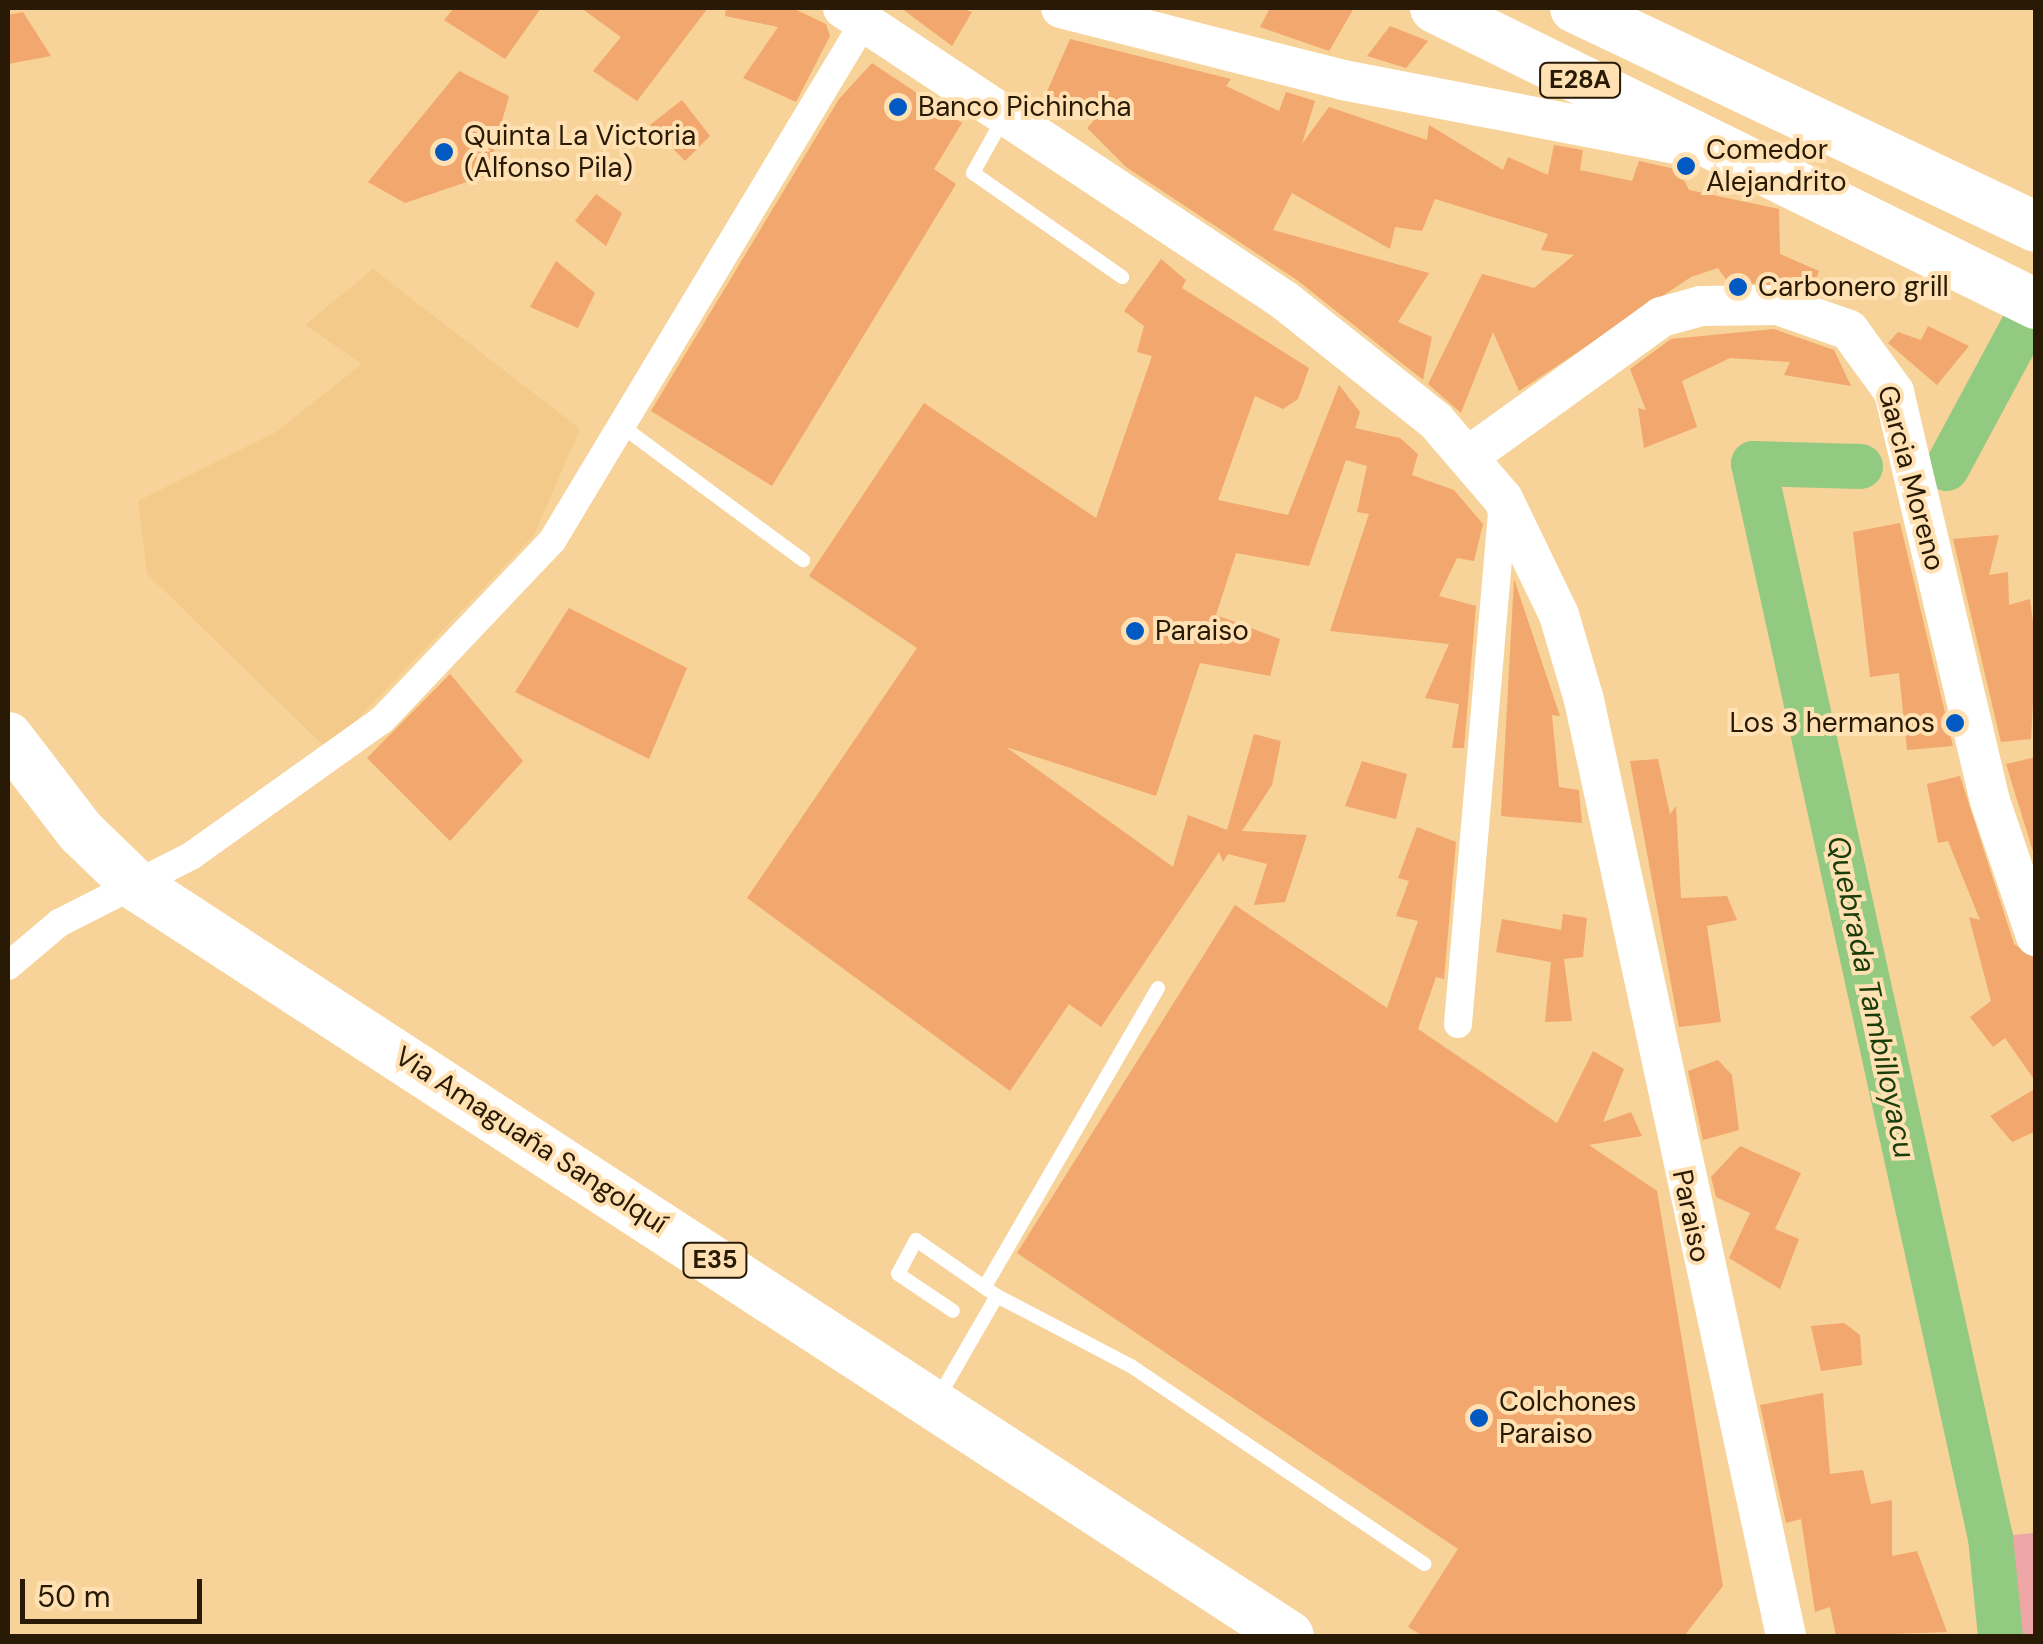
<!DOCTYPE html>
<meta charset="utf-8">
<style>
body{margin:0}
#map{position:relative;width:2043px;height:1644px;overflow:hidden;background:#f7d299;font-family:"DM Sans",sans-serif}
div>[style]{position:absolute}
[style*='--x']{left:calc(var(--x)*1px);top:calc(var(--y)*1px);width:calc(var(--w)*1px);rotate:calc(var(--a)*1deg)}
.built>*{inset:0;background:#f3ca89}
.green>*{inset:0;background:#efa6a7}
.river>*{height:45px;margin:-22.5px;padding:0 22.5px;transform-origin:22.5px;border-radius:22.5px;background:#93ca81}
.building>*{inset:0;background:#f1a76d}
.lane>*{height:14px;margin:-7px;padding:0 7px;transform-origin:7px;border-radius:7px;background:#fff}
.street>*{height:28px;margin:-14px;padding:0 14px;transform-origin:14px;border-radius:14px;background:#fff}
.secondary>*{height:40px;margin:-20px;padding:0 20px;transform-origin:20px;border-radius:20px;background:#fff}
.highway>*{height:50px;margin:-25px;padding:0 25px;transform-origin:25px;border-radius:25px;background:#fff}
.dots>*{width:28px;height:28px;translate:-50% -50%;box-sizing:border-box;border:5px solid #ffe1b3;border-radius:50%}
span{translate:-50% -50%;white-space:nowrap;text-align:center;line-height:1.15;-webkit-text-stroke:8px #ffe1b3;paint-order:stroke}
.shield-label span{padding:2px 8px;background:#ffe1b3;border:2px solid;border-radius:8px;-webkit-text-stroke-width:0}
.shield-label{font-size:25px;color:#281a04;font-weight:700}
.poi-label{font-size:28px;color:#281a04}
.left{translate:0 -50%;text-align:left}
.right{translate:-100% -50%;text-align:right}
.street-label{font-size:28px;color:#281a04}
.water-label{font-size:30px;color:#193c0a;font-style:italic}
.frame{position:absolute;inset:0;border:10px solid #281a04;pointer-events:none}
.scale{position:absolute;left:20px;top:1579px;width:182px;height:45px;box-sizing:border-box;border:5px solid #281a04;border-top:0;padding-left:12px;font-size:30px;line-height:35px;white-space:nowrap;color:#281a04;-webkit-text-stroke:8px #ffe1b3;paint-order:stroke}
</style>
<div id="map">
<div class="built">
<div style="clip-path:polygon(373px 269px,580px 429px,534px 535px,328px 750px,147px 574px,138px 501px,276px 432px,362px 364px,305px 325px)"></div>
</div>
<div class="green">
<div style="clip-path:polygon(2035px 1533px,2035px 1636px,2001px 1636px,1990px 1537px)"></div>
</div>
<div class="river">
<div style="--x:1860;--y:466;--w:107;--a:-178.4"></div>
<div style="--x:1753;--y:463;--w:1100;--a:77.56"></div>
<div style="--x:1990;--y:1537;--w:100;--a:84.2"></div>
<div style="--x:1946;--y:468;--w:190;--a:-61.7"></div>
</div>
<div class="building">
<div style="clip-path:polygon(454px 8px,541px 8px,505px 59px,444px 20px)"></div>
<div style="clip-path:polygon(581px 8px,708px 8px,637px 101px,593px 71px,621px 37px)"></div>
<div style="clip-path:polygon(726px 8px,792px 8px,826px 24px,830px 36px,796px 102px,743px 78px,778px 27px,725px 16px)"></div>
<div style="clip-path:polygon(901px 8px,960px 8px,972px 12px,952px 46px)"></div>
<div style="clip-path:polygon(1270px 8px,1354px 8px,1329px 51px,1260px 27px)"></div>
<div style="clip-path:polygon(23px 12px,51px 56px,8px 64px,8px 15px)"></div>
<div style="clip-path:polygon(1390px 26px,1428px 41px,1406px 68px,1367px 56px)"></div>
<div style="clip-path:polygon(1070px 39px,1231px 79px,1226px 86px,1279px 111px,1286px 92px,1315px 101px,1302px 144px,1329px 107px,1427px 140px,1429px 125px,1503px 170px,1508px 157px,1548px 175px,1554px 145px,1583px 150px,1580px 170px,1632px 181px,1639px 161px,1679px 170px,1689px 190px,1779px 209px,1780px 254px,1819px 271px,1812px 289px,1727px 281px,1718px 268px,1691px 277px,1519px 391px,1493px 332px,1461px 413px,1428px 384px,1482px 274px,1534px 288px,1574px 255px,1541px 250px,1548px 234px,1435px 199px,1422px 231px,1395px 227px,1390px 249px,1292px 193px,1273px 230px,1429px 273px,1398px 322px,1432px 337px,1423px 380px,1297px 280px,1126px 167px,1087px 128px,1098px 116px,1046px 94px)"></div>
<div style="clip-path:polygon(872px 63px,962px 123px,934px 169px,956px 184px,772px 486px,651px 411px,839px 99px)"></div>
<div style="clip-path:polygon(459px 71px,509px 96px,487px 175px,405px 203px,368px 182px)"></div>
<div style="clip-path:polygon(682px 100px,710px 136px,685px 161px,650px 125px)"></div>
<div style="clip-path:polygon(596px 194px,622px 213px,606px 246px,575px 221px)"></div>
<div style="clip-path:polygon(1161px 259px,1186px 280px,1182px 288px,1309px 368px,1298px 399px,1283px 409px,1255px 396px,1218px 500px,1288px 515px,1339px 385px,1360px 412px,1355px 428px,1400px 438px,1418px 454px,1412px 475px,1454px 490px,1483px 524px,1474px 561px,1457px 558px,1439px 596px,1476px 606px,1464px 748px,1452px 748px,1459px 704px,1425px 698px,1449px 644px,1330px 631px,1369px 514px,1357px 512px,1367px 466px,1346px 460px,1309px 566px,1236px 553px,1216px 615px,1280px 639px,1270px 676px,1200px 663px,1156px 796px,1006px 747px,1173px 867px,1188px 815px,1227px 830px,1254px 734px,1281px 741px,1272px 785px,1242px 831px,1307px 835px,1285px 902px,1254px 905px,1267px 864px,1228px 854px,1223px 862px,1219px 852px,1101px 1027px,1069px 1004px,1010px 1091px,747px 898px,917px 648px,809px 576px,924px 403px,1096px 518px,1152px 356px,1137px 352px,1144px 326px,1124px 311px)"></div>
<div style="clip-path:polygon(556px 261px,595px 293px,578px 328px,530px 307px)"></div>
<div style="clip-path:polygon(1928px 326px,1969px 346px,1937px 385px,1888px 343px,1898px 332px,1921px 340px)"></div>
<div style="clip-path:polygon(1774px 329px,1834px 350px,1851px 386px,1784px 375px,1790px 362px,1730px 358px,1682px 381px,1697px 427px,1644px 448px,1638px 408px,1646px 410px,1630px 369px,1671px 339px)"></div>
<div style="clip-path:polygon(1900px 523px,1953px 746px,1907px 750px,1899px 673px,1870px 677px,1853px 532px)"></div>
<div style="clip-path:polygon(1999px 535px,1989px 575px,2008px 572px,2009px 605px,2030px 599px,2036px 645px,2031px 739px,2001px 742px,1953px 539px)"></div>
<div style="clip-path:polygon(1514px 579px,1560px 716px,1552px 715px,1559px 787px,1579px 790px,1582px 823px,1501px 816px)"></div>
<div style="clip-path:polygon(569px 608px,687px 668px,649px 759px,515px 692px)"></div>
<div style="clip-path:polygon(450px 674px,523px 761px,450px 841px,367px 758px)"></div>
<div style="clip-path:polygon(2036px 757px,2036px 861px,2006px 764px)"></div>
<div style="clip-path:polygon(1658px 759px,1670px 814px,1676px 806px,1681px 898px,1727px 896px,1737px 920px,1707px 926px,1721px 1022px,1679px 1027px,1630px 761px)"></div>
<div style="clip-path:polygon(1362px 761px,1407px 774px,1396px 819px,1345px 806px)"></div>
<div style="clip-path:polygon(1960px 776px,2014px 944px,2036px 959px,2036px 1082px,2005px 1038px,1993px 1047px,1970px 1017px,1991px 1001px,1969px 917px,1980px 920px,1948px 841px,1938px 843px,1927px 784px)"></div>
<div style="clip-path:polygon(1417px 827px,1456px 842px,1444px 979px,1436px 977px,1418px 1029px,1557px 1123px,1593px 1051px,1624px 1069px,1603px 1122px,1631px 1112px,1642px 1136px,1589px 1145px,1657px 1191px,1723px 1586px,1684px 1636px,1423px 1636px,1408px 1627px,1458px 1549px,1017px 1253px,1235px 905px,1387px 1008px,1418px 921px,1396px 916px,1409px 881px,1398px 878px)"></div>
<div style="clip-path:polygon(1563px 914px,1587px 918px,1583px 957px,1564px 959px,1572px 1021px,1545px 1022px,1551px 962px,1496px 952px,1502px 919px,1561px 930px)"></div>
<div style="clip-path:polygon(1718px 1060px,1732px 1075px,1739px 1130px,1703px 1140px,1688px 1071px)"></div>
<div style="clip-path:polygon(2036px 1088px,2036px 1131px,2012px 1142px,1990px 1116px)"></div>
<div style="clip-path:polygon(1740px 1146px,1801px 1173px,1775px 1229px,1799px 1239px,1780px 1289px,1729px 1258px,1750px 1213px,1716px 1197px,1711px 1177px)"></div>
<div style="clip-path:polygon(1844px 1323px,1860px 1335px,1862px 1365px,1821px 1371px,1811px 1326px)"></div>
<div style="clip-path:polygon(1823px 1393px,1830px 1474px,1863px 1470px,1871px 1504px,1892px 1500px,1892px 1556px,1917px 1551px,1947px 1632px,1836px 1636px,1830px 1607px,1815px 1612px,1801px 1519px,1786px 1523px,1760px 1405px)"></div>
</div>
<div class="lane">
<div style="--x:1003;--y:119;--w:62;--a:119.1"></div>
<div style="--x:973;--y:173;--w:182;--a:34.9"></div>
<div style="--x:623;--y:427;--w:224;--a:36.5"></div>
<div style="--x:987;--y:1283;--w:341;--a:-59.9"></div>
<div style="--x:997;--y:1296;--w:151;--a:27.6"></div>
<div style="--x:1131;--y:1366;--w:354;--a:34"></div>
<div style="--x:938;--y:1398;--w:118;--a:-60"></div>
<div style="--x:997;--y:1296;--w:98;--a:-145.3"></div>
<div style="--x:916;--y:1240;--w:38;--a:118"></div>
<div style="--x:898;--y:1274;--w:66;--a:33.9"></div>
</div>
<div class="street">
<div style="--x:8;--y:966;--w:67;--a:-40.1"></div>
<div style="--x:59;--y:923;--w:148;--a:-26.9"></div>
<div style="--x:191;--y:856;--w:234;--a:-35.5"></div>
<div style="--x:382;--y:720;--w:247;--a:-46.5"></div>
<div style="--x:552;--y:541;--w:606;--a:-58.99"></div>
<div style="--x:1458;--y:1024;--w:525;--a:-85.08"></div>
</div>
<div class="secondary">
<div style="--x:843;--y:8;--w:529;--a:33.51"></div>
<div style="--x:1284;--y:300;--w:194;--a:38.5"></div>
<div style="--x:1436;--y:421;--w:103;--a:49.3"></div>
<div style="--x:1503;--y:499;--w:129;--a:64.2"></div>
<div style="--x:1559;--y:615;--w:89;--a:73.6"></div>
<div style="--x:1584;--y:700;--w:958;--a:77.82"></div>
<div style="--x:1061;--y:8;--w:291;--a:14.3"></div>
<div style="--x:1343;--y:80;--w:355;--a:10.9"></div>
<div style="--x:1470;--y:455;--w:236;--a:-35.8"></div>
<div style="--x:1661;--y:317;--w:41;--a:-15.4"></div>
<div style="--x:1701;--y:306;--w:77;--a:-0.7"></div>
<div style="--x:1778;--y:305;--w:75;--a:19.4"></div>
<div style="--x:1849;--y:330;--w:77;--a:54"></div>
<div style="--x:1894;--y:392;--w:420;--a:76.8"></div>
<div style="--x:1990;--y:801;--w:143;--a:71.2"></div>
</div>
<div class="highway">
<div style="--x:1435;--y:8;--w:670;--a:26.22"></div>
<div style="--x:1575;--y:8;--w:510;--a:25.41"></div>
<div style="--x:8;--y:737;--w:120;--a:52.5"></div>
<div style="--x:81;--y:832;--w:79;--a:44"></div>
<div style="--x:138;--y:887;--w:1373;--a:33.05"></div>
</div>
<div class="dots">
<div style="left:898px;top:107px;background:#0159c2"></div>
<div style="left:444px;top:152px;background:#0159c2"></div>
<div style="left:1686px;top:166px;background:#0159c2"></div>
<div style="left:1738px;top:287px;background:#0159c2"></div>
<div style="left:1135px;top:631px;background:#0159c2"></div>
<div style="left:1955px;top:723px;background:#0159c2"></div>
<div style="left:1479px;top:1418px;background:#0159c2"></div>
</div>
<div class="shield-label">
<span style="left:1580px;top:80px">E28A</span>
<span style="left:715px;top:1260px">E35</span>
</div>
<div class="poi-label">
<span class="left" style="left:918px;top:107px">Banco Pichincha</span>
<span class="left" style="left:464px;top:152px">Quinta La Victoria<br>(Alfonso Pila)</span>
<span class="left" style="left:1706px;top:166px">Comedor<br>Alejandrito</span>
<span class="left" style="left:1758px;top:287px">Carbonero grill</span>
<span class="left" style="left:1155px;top:631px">Paraiso</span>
<span class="right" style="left:1935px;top:723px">Los 3 hermanos</span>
<span class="left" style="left:1499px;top:1418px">Colchones<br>Paraiso</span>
</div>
<div class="street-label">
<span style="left:1911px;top:478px;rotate:75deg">Garcia Moreno</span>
<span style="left:531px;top:1140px;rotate:33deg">Via Amaguaña Sangolquí</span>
<span style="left:1691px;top:1216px;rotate:78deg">Paraiso</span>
</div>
<div class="water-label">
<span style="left:1871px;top:997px;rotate:78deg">Quebrada Tambilloyacu</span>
</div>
<div class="frame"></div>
<div class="scale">50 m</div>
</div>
